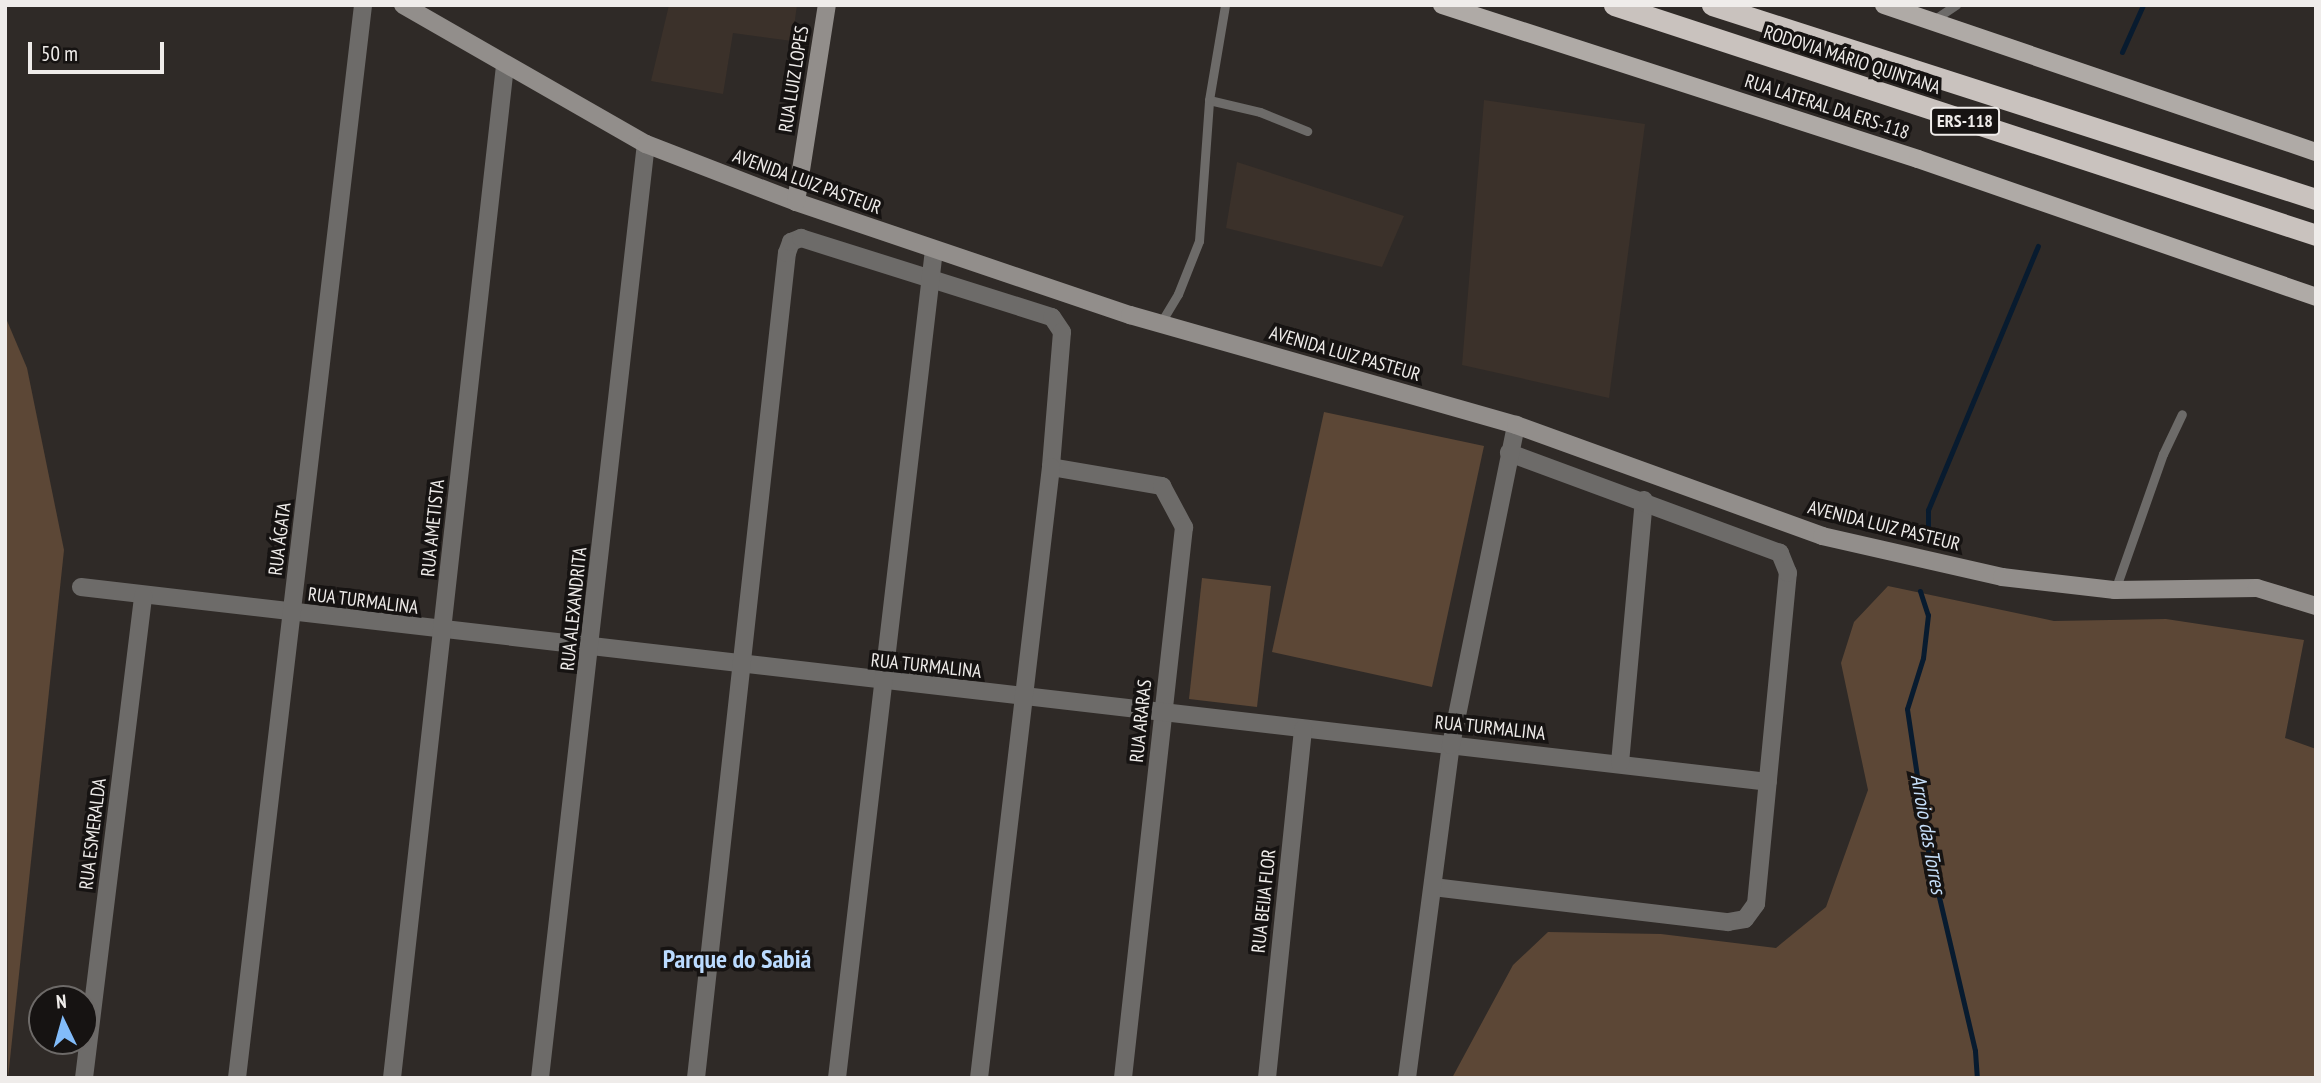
<!DOCTYPE html>
<meta charset="utf-8">
<style>
body{margin:0}
#map{position:relative;width:2321px;height:1083px;overflow:hidden;background:#2f2a27;font-family:"PT Sans Narrow",sans-serif}
div>[style]{position:absolute}
[style*='--x']{left:calc(var(--x)*1px);top:calc(var(--y)*1px);width:calc(var(--w)*1px);rotate:calc(var(--a)*1deg)}
.built>*{inset:0;background:#3b312a}
.green>*{inset:0;background:#5c4736}
.stream>*{height:5px;margin:-2.5px;padding:0 2.5px;transform-origin:2.5px;border-radius:2.5px;background:#081b2f}
.lane>*{height:9px;margin:-4.5px;padding:0 4.5px;transform-origin:4.5px;border-radius:4.5px;background:#6d6b69}
.street>*{height:18px;margin:-9px;padding:0 9px;transform-origin:9px;border-radius:9px;background:#6d6b69}
.secondary>*{height:18px;margin:-9px;padding:0 9px;transform-origin:9px;border-radius:9px;background:#928e8b}
.primary>*{height:18px;margin:-9px;padding:0 9px;transform-origin:9px;border-radius:9px;background:#afaaa6}
.highway>*{height:21px;margin:-10.5px;padding:0 10.5px;transform-origin:10.5px;border-radius:10.5px;background:#c9c2be}
span{translate:-50% -50%;white-space:nowrap;text-align:center;line-height:1.15;-webkit-text-stroke:7px #161312;paint-order:stroke}
.shield-label span{padding:2px 5px;background:#161312;border:2px solid;border-radius:5px;-webkit-text-stroke-width:0}
.shield-label{font-size:18px;color:#efecea;font-weight:700}
.street-label{font-size:19px;color:#efecea}
.water-label{font-size:21px;color:#c6dffa;font-style:italic}
.district-label{font-size:26px;color:#bbdbff;font-weight:700}
.frame{position:absolute;inset:0;border:7px solid #efecea;pointer-events:none}
.north{position:absolute;left:28px;top:985px;width:70px;height:70px;box-sizing:border-box;background:#161312;border:2px solid #6d6a68;border-radius:50%;rotate:355deg;font-size:19px;font-weight:700;line-height:28px;text-align:center;color:#efecea}
.north::after{content:'';display:block;margin:auto;width:24px;height:32px;background:#82bcfa;clip-path:polygon(50% 0,100% 100%,50% 72%,0 100%)}
.scale{position:absolute;left:28px;top:42px;width:136px;height:32px;box-sizing:border-box;border:4px solid #efecea;border-top:0;padding-left:9px;font-size:21px;line-height:24px;white-space:nowrap;color:#efecea;-webkit-text-stroke:5px #161312;paint-order:stroke}
</style>
<div id="map">
<div class="built">
<div style="clip-path:polygon(669px 5px,797px 5px,792px 41px,733px 33px,723px 94px,651px 81px)"></div>
<div style="clip-path:polygon(1484px 100px,1645px 124px,1609px 398px,1462px 365px)"></div>
<div style="clip-path:polygon(1237px 162px,1404px 216px,1382px 267px,1226px 228px)"></div>
</div>
<div class="green">
<div style="clip-path:polygon(5px 316px,27px 368px,64px 550px,8px 1078px)"></div>
<div style="clip-path:polygon(1324px 412px,1484px 446px,1432px 687px,1272px 652px)"></div>
<div style="clip-path:polygon(1202px 578px,1271px 586px,1257px 707px,1189px 699px)"></div>
<div style="clip-path:polygon(1888px 586px,2054px 621px,2166px 619px,2304px 640px,2285px 738px,2316px 749px,2316px 1078px,1452px 1078px,1513px 965px,1548px 932px,1661px 934px,1776px 948px,1826px 907px,1868px 790px,1841px 663px,1854px 622px)"></div>
</div>
<div class="stream">
<div style="--x:2122;--y:52;--w:51;--a:-65.9"></div>
<div style="--x:1928;--y:543;--w:33;--a:-90"></div>
<div style="--x:1928;--y:510;--w:286;--a:-67.4"></div>
<div style="--x:1920;--y:591;--w:25;--a:72"></div>
<div style="--x:1928;--y:615;--w:43;--a:96.6"></div>
<div style="--x:1923;--y:658;--w:53;--a:107.4"></div>
<div style="--x:1907;--y:709;--w:143;--a:81.5"></div>
<div style="--x:1928;--y:850;--w:206;--a:76.8"></div>
<div style="--x:1975;--y:1051;--w:27;--a:86"></div>
</div>
<div class="lane">
<div style="--x:1932;--y:21;--w:29;--a:-34"></div>
<div style="--x:1209;--y:100;--w:52;--a:13.2"></div>
<div style="--x:1260;--y:112;--w:51;--a:22"></div>
<div style="--x:1160;--y:324;--w:35;--a:-59"></div>
<div style="--x:1178;--y:294;--w:57;--a:-68.4"></div>
<div style="--x:1199;--y:241;--w:141;--a:-85.9"></div>
<div style="--x:1209;--y:100;--w:96;--a:-80.4"></div>
<div style="--x:2115;--y:590;--w:144;--a:-70.6"></div>
<div style="--x:2163;--y:454;--w:44;--a:-64.6"></div>
</div>
<div class="street">
<div style="--x:1051;--y:467;--w:113;--a:9.7"></div>
<div style="--x:1162;--y:486;--w:47;--a:61.8"></div>
<div style="--x:1184;--y:527;--w:554;--a:96.32"></div>
<div style="--x:81;--y:587;--w:1698;--a:6.59"></div>
<div style="--x:1620;--y:763;--w:264;--a:-84.8"></div>
<div style="--x:1433;--y:887;--w:297;--a:6.8"></div>
<div style="--x:1728;--y:922;--w:17;--a:-10"></div>
<div style="--x:1745;--y:919;--w:19;--a:-54"></div>
<div style="--x:1756;--y:904;--w:333;--a:-84.5"></div>
<div style="--x:1788;--y:573;--w:22;--a:-112"></div>
<div style="--x:1780;--y:553;--w:289;--a:-159.7"></div>
<div style="--x:84;--y:1078;--w:486;--a:-83"></div>
<div style="--x:237;--y:1078;--w:1080;--a:-83.3"></div>
<div style="--x:392;--y:1078;--w:1018;--a:-83.63"></div>
<div style="--x:540;--y:1078;--w:940;--a:-83.53"></div>
<div style="--x:696;--y:1078;--w:830;--a:-83.71"></div>
<div style="--x:787;--y:253;--w:12;--a:-70"></div>
<div style="--x:791;--y:242;--w:11;--a:-22"></div>
<div style="--x:801;--y:238;--w:263;--a:17.5"></div>
<div style="--x:1052;--y:317;--w:18;--a:56"></div>
<div style="--x:1062;--y:332;--w:135;--a:94.7"></div>
<div style="--x:1051;--y:467;--w:615;--a:96.72"></div>
<div style="--x:837;--y:1078;--w:834;--a:-83.32"></div>
<div style="--x:1267;--y:1078;--w:351;--a:-84.1"></div>
<div style="--x:1407;--y:1078;--w:336;--a:-82.5"></div>
<div style="--x:1451;--y:745;--w:327;--a:-78.5"></div>
</div>
<div class="secondary">
<div style="--x:403;--y:5;--w:280;--a:29.8"></div>
<div style="--x:646;--y:144;--w:161;--a:21.1"></div>
<div style="--x:796;--y:202;--w:353;--a:18.7"></div>
<div style="--x:1130;--y:315;--w:401;--a:15.9"></div>
<div style="--x:1516;--y:425;--w:326;--a:19.9"></div>
<div style="--x:1822;--y:536;--w:185;--a:12.8"></div>
<div style="--x:2002;--y:577;--w:114;--a:6.6"></div>
<div style="--x:2115;--y:590;--w:142;--a:-0.8"></div>
<div style="--x:2257;--y:588;--w:62;--a:17"></div>
<div style="--x:796;--y:202;--w:199;--a:-81.1"></div>
</div>
<div class="primary">
<div style="--x:1442;--y:5;--w:500;--a:17.93"></div>
<div style="--x:1918;--y:159;--w:421;--a:19.1"></div>
<div style="--x:1884;--y:5;--w:456;--a:18.8"></div>
</div>
<div class="highway">
<div style="--x:1614;--y:5;--w:739;--a:18.14"></div>
<div style="--x:1712;--y:5;--w:634;--a:17.81"></div>
</div>
<div class="shield-label">
<span style="left:1965px;top:121px">ERS-118</span>
</div>
<div class="street-label">
<span style="left:1852px;top:60px;rotate:18deg">RODOVIA MÁRIO QUINTANA</span>
<span style="left:794px;top:79px;rotate:-81deg">RUA LUIZ LOPES</span>
<span style="left:1827px;top:107px;rotate:18deg">RUA LATERAL DA ERS-118</span>
<span style="left:807px;top:182px;rotate:20deg">AVENIDA LUIZ PASTEUR</span>
<span style="left:1345px;top:354px;rotate:16deg">AVENIDA LUIZ PASTEUR</span>
<span style="left:1884px;top:526px;rotate:14deg">AVENIDA LUIZ PASTEUR</span>
<span style="left:433px;top:528px;rotate:-84deg">RUA AMETISTA</span>
<span style="left:280px;top:539px;rotate:-83deg">RUA ÁGATA</span>
<span style="left:363px;top:601px;rotate:7deg">RUA TURMALINA</span>
<span style="left:574px;top:609px;rotate:-84deg">RUA ALEXANDRITA</span>
<span style="left:926px;top:666px;rotate:6deg">RUA TURMALINA</span>
<span style="left:1141px;top:721px;rotate:-84deg">RUA ARARAS</span>
<span style="left:1490px;top:728px;rotate:6deg">RUA TURMALINA</span>
<span style="left:93px;top:834px;rotate:-83deg">RUA ESMERALDA</span>
<span style="left:1264px;top:901px;rotate:-84deg">RUA BEIJA FLOR</span>
</div>
<div class="water-label">
<span style="left:1928px;top:834px;rotate:80deg">Arroio das Torres</span>
</div>
<div class="district-label">
<span style="left:737px;top:959px">Parque do Sabiá</span>
</div>
<div class="frame"></div>
<div class="north">N</div>
<div class="scale">50 m</div>
</div>
